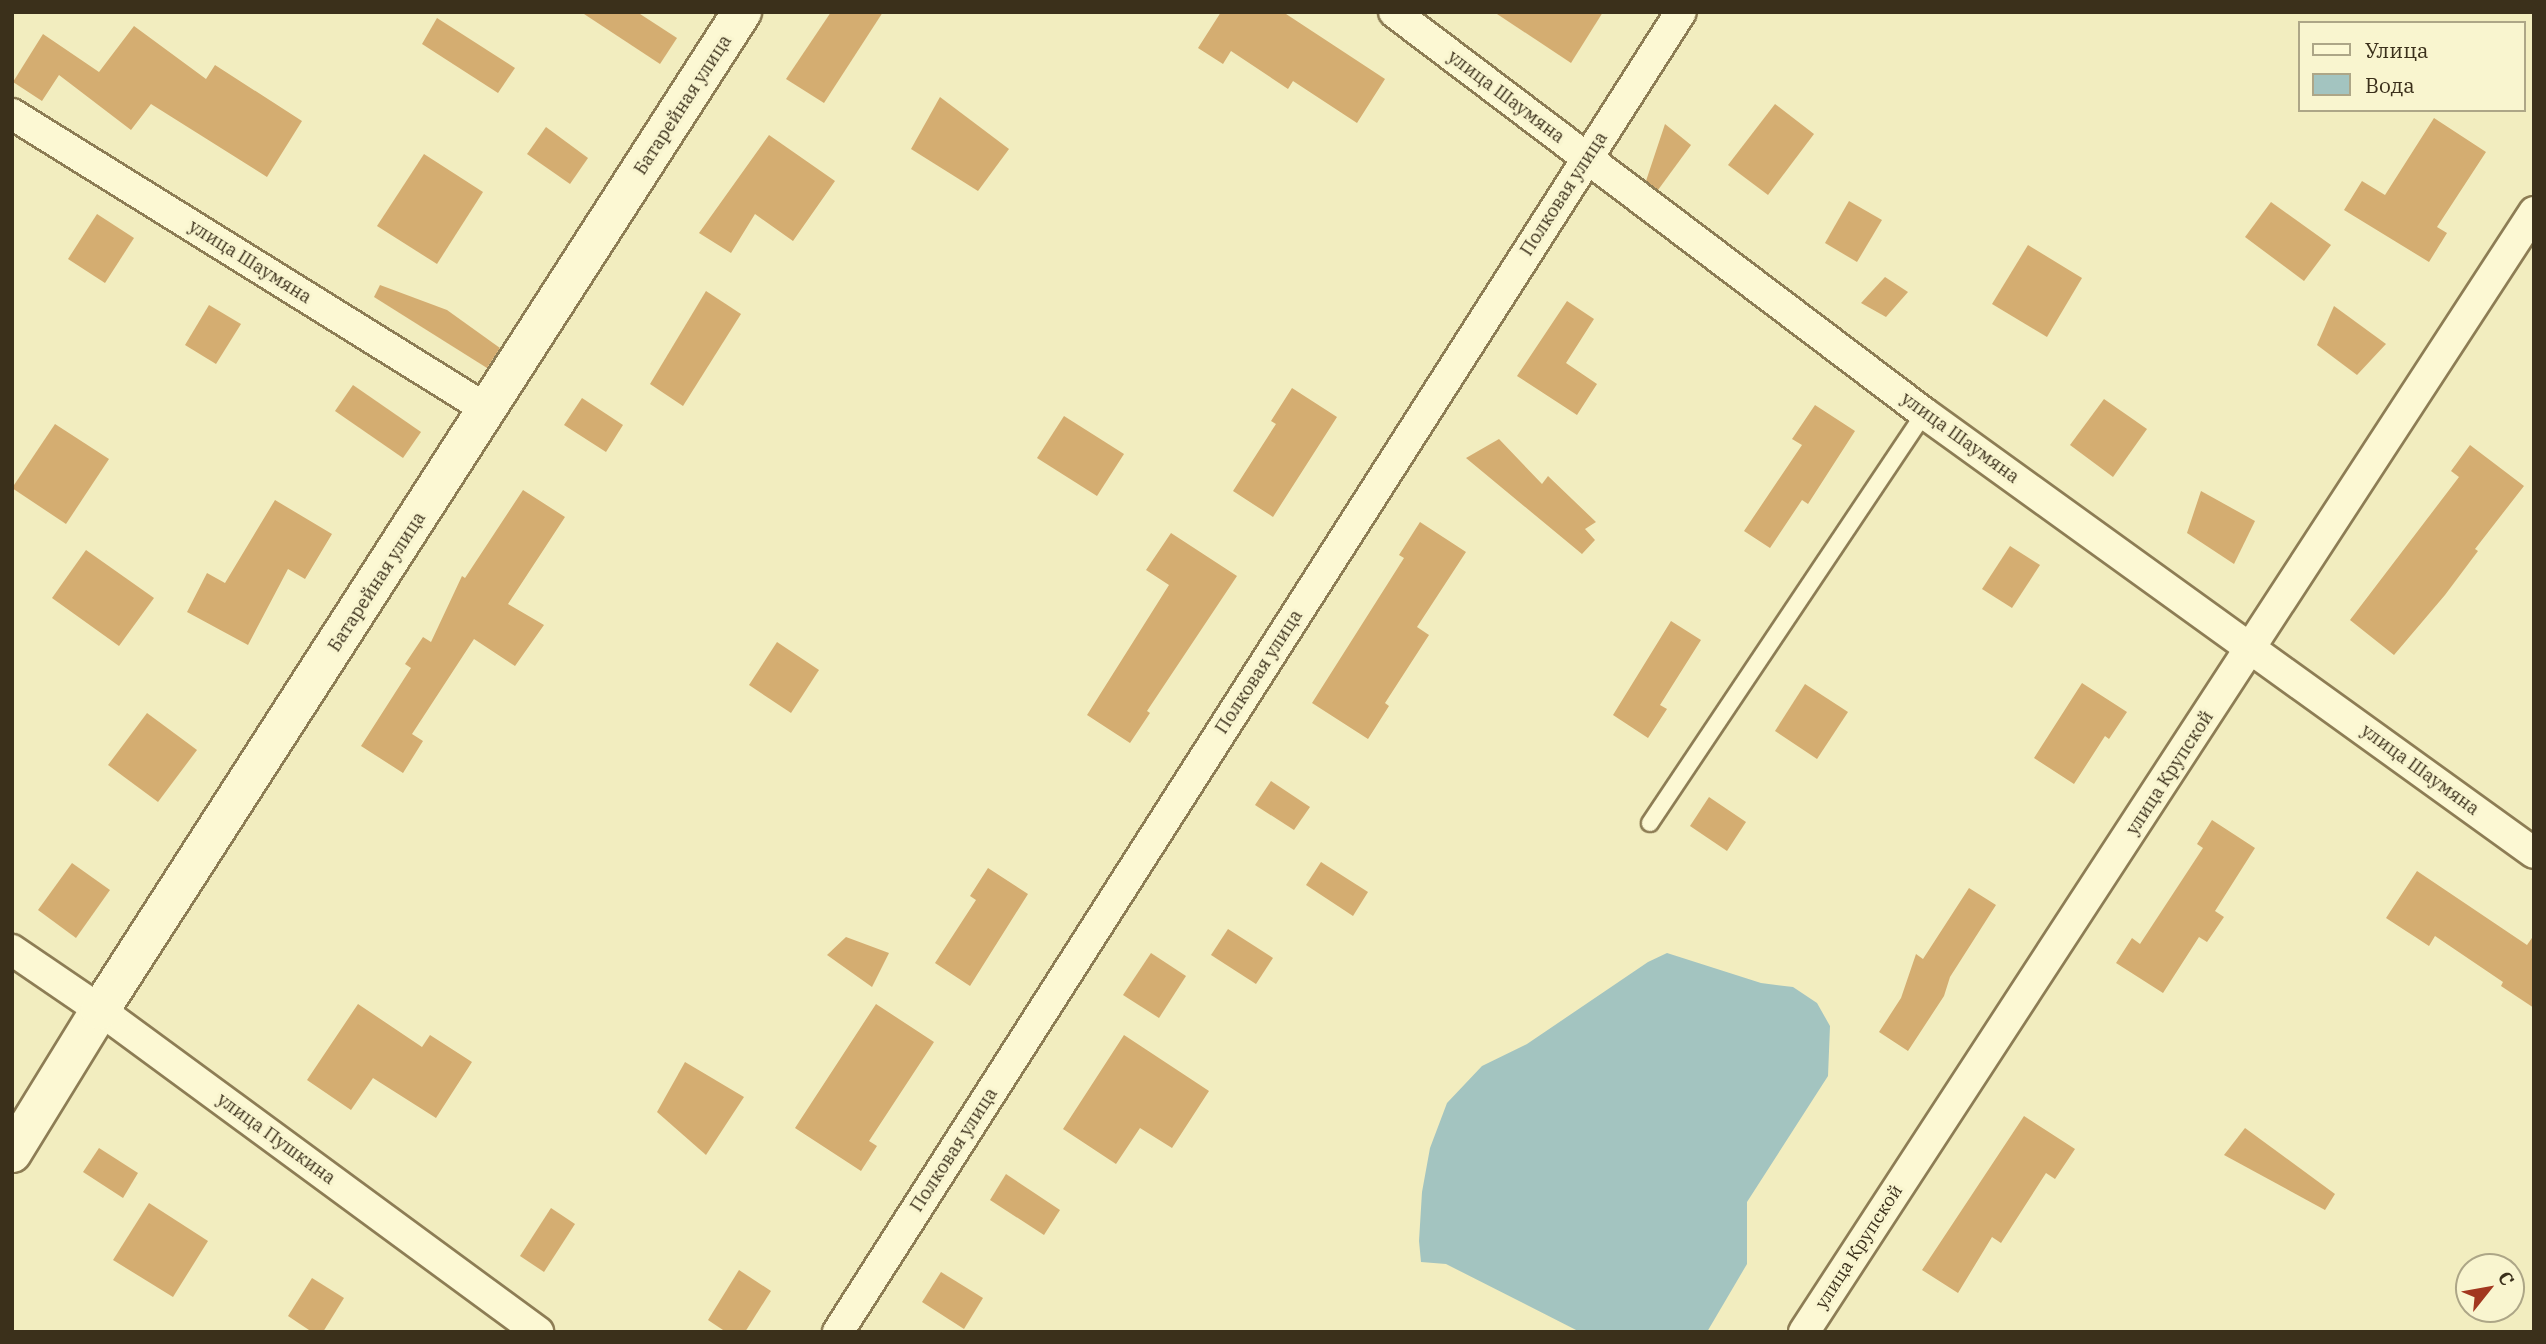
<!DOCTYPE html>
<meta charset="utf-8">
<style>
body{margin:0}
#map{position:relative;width:2546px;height:1344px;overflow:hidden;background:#f2edbf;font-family:"IBM Plex Serif",serif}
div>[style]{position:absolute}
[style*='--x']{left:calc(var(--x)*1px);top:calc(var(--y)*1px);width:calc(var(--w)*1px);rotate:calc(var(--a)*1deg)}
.water>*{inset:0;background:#a3c4c0}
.building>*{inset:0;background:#d4ad71}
.roads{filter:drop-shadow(2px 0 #8d7d55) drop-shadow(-2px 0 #8d7d55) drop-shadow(0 2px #8d7d55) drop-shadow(0 -2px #8d7d55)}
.lane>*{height:16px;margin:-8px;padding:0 8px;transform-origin:8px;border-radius:8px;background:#fcf8d3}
.street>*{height:30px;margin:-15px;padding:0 15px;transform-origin:15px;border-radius:15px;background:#fcf8d3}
.secondary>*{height:38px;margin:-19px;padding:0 19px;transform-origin:19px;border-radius:19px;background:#fcf8d3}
span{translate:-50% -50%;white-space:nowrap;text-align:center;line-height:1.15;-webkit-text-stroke:6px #f9f5cf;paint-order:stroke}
.street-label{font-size:18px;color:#3b301b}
.frame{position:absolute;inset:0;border:14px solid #3b301b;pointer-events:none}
.legend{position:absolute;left:2298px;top:21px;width:228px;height:91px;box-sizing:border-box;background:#f9f5cf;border:2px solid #ada687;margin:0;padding:9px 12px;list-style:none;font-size:21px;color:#3b301b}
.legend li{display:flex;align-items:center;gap:14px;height:35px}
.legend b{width:35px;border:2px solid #ada687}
.north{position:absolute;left:2455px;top:1253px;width:70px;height:70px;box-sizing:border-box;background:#f9f5cf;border:2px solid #ada687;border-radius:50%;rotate:59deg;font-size:19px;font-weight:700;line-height:28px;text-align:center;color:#3b301b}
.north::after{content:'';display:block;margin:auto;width:24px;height:32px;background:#a2371f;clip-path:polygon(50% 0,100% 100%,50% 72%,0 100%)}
</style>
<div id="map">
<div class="water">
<div style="clip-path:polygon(1667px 953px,1761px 983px,1793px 987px,1817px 1003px,1830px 1026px,1828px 1076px,1747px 1202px,1747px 1264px,1707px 1332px,1580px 1332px,1446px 1264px,1421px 1262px,1419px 1241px,1422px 1192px,1430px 1148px,1447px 1103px,1482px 1066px,1527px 1044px,1648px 962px)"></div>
</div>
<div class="building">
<div style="clip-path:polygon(581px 12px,637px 12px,677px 38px,660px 64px)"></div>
<div style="clip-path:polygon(831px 12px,883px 12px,824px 103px,786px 79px)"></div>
<div style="clip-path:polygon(1221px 12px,1283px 12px,1385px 79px,1357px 123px,1293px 81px,1288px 89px,1231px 51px,1223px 64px,1198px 48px)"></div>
<div style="clip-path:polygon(1494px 12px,1603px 12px,1571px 63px)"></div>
<div style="clip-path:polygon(437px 18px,515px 68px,498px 93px,422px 44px)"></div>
<div style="clip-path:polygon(134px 26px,206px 79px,215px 65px,302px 121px,267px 177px,151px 104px,131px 130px,59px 75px,42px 101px,13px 82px,43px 34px,99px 72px)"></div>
<div style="clip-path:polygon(940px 97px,1009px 149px,978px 191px,911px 149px)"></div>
<div style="clip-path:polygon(1775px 104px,1814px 134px,1768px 195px,1728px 165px)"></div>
<div style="clip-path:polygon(2434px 118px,2486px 152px,2437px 227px,2447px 233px,2429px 262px,2344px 210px,2362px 181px,2385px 195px)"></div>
<div style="clip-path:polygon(1665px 124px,1691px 145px,1658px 190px,1646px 181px)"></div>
<div style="clip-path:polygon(546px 127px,588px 158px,570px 184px,527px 154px)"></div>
<div style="clip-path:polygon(769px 135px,835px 181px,793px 241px,755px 214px,731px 253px,699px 233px)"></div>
<div style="clip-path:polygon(424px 154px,483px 192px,437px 264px,377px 226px)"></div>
<div style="clip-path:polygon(1849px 201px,1882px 220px,1857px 262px,1825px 243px)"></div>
<div style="clip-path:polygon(2271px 202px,2331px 245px,2304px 281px,2245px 237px)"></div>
<div style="clip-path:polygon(97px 214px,134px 238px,105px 283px,68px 259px)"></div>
<div style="clip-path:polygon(2028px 245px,2082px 278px,2047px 337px,1992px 304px)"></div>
<div style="clip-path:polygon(1885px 277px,1908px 292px,1886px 317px,1861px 303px)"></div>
<div style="clip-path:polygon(380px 285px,447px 310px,500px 348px,487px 368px,374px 297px)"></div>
<div style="clip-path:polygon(706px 291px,741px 314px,683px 406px,650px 384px)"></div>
<div style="clip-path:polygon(1567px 301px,1594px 319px,1566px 363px,1597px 384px,1577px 415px,1517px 376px)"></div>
<div style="clip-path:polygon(209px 305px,241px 324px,216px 364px,185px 345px)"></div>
<div style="clip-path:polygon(2334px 306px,2386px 344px,2357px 375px,2317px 345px)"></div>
<div style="clip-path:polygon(353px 385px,421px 432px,403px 458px,335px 411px)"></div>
<div style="clip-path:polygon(1292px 388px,1337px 417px,1273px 517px,1233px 491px,1276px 424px,1271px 421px)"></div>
<div style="clip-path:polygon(582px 398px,623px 425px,606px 452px,564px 425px)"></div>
<div style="clip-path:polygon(2104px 399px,2147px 429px,2113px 477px,2070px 445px)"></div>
<div style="clip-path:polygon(1815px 405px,1855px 431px,1808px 504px,1802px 500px,1770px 548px,1744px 531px,1802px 445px,1792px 439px)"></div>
<div style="clip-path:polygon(1064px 416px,1124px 454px,1097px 496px,1037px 458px)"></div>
<div style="clip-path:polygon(55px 424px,109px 459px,66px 524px,12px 488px)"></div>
<div style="clip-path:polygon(1499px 439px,1542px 484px,1548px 476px,1596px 522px,1585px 529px,1595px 540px,1582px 554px,1466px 458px)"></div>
<div style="clip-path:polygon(2470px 445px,2524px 486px,2475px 549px,2478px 551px,2445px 595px,2394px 655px,2350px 620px,2459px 477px,2451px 471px)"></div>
<div style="clip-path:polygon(523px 490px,565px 517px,508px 604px,544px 625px,515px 666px,474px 639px,412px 734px,423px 741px,403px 773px,361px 746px,411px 668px,405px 664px,423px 637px,431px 642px,462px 576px,465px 578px)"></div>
<div style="clip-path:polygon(2201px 491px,2255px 521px,2234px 564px,2187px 533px)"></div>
<div style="clip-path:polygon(275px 500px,332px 534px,305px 579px,288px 569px,248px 645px,187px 612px,207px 573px,225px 583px)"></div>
<div style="clip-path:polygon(1420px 522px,1466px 552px,1417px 627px,1429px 635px,1385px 703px,1389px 706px,1368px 739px,1312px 703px,1404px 558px,1399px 555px)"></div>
<div style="clip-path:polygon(1171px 533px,1237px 576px,1147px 711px,1150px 713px,1130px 743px,1087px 715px,1169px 585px,1146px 570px)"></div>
<div style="clip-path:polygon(2010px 546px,2040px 565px,2012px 608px,1982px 589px)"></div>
<div style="clip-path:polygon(86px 550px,154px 598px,119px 646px,52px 598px)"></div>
<div style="clip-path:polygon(1671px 621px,1701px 640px,1660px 705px,1667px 709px,1648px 738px,1613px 715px)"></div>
<div style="clip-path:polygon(777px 642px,819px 670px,791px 713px,749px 685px)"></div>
<div style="clip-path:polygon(2082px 683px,2127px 712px,2109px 739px,2105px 736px,2074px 784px,2034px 758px)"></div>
<div style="clip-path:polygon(1805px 684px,1848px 712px,1817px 759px,1775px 731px)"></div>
<div style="clip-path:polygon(147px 713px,197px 750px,158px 802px,108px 765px)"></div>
<div style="clip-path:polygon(1271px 781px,1310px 807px,1294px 830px,1255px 805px)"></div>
<div style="clip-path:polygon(1709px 797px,1746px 822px,1727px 851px,1690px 826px)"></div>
<div style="clip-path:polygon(2212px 820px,2255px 848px,2215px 911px,2224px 917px,2207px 942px,2199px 937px,2163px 993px,2116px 963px,2132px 938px,2140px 944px,2203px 848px,2197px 844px)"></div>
<div style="clip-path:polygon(1321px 862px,1368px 892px,1353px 916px,1306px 885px)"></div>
<div style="clip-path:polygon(72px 863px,110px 890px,76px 938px,38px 910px)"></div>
<div style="clip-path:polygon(988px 868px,1028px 894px,970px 986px,935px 963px,976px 900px,970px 896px)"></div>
<div style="clip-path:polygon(2417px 871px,2527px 945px,2534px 935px,2534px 1008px,2501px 986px,2503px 982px,2435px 936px,2429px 946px,2386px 918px)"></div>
<div style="clip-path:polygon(1969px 888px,1996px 905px,1950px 977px,1944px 996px,1908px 1051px,1879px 1032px,1901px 998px,1916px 954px,1923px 959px)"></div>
<div style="clip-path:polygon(1228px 929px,1273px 958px,1256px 984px,1211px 955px)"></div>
<div style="clip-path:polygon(846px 937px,889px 953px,872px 987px,827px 955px)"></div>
<div style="clip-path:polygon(1151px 953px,1186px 976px,1159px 1018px,1123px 995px)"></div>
<div style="clip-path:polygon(358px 1004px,422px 1047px,430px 1035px,472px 1062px,436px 1118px,373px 1078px,351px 1110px,307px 1080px)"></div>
<div style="clip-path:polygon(876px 1004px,934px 1042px,869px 1141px,877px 1146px,861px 1171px,795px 1128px)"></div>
<div style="clip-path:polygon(1124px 1035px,1209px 1091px,1172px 1148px,1140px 1128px,1116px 1164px,1063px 1129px)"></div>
<div style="clip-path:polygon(685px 1062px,744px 1097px,706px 1155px,657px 1112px)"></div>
<div style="clip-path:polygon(2024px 1116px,2075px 1149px,2055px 1179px,2046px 1173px,2001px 1243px,1992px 1237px,1958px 1293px,1922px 1270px)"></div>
<div style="clip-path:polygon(2245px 1128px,2335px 1194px,2325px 1210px,2224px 1155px)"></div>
<div style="clip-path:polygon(99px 1148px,138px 1173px,123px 1198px,83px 1172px)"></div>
<div style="clip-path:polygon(1006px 1174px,1060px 1210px,1044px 1235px,990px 1200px)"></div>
<div style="clip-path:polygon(149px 1203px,208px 1241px,173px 1297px,113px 1260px)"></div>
<div style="clip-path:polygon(551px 1208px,575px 1224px,544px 1272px,520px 1256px)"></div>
<div style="clip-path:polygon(739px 1270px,771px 1291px,745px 1332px,726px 1332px,708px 1320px)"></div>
<div style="clip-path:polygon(941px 1272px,983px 1298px,964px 1329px,922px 1302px)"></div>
<div style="clip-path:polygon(312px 1278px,344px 1298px,323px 1332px,312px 1332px,288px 1316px)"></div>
</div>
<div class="roads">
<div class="lane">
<div style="--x:1650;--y:823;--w:493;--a:-56.2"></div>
</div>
<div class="street">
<div style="--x:1394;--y:12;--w:665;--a:37.11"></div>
<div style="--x:1924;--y:413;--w:752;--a:35.8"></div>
<div style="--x:12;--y:114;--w:561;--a:31.88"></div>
<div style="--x:12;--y:950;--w:107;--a:34.3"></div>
<div style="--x:100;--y:1010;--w:544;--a:36.32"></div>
<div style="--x:838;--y:1332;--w:1566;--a:-57.44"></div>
<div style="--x:1804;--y:1332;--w:1337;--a:-56.9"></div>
</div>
<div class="secondary">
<div style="--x:12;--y:1153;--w:168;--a:-58.4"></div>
<div style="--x:100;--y:1010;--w:1187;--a:-57.25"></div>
</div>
</div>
<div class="street-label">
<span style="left:1506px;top:97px;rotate:37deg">улица Шаумяна</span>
<span style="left:683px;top:105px;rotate:-57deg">Батарейная улица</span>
<span style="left:1564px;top:194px;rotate:-57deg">Полковая улица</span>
<span style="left:250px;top:262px;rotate:32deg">улица Шаумяна</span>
<span style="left:1960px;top:438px;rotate:36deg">улица Шаумяна</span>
<span style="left:377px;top:582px;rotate:-57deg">Батарейная улица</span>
<span style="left:1259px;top:672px;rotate:-57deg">Полковая улица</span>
<span style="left:2420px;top:770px;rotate:36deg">улица Шаумяна</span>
<span style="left:2170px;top:773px;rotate:-57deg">улица Крупской</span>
<span style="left:276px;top:1139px;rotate:36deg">улица Пушкина</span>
<span style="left:954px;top:1150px;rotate:-57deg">Полковая улица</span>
<span style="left:1859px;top:1247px;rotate:-57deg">улица Крупской</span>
</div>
<div class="frame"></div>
<ul class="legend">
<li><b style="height:9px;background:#fcf8d3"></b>Улица</li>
<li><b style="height:19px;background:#a3c4c0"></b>Вода</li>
</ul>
<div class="north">С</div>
</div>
